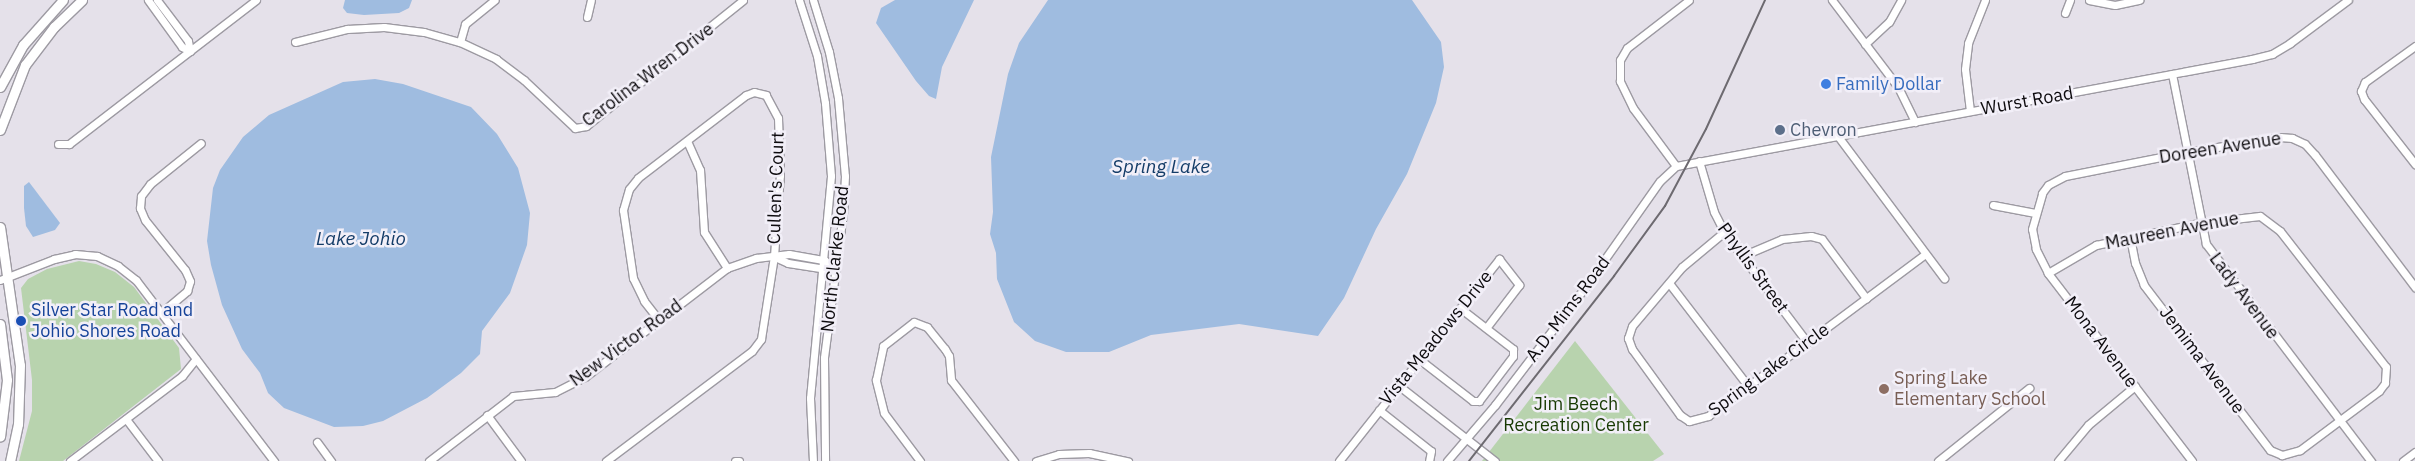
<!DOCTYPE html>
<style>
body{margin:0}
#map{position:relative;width:2415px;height:461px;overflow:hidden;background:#e5e1ea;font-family:"IBM Plex Sans",sans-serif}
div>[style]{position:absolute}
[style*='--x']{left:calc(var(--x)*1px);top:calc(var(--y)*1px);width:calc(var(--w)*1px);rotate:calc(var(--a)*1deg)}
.green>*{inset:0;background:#b8d3ae}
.water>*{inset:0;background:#9fbce0}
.roads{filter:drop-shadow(1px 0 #9d9aa2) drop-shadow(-1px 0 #9d9aa2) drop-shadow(0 1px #9d9aa2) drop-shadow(0 -1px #9d9aa2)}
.minor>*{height:7px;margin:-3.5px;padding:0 3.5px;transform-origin:3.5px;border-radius:3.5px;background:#fff}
.major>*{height:9px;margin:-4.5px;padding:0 4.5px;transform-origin:4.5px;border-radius:4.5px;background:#fff}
.rail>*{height:2px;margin:-1px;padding:0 1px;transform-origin:1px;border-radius:1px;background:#6d6a70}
.dots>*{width:14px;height:14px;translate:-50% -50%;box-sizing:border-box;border:2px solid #f2eff8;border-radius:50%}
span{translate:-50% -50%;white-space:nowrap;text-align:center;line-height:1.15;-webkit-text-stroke:5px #f2eff8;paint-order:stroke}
.street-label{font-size:18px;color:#0d0b0e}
.shop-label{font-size:18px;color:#366cbe}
.left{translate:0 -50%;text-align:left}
.service-label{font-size:18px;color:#4e5e75}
.transit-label{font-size:18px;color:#164399}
.education-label{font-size:18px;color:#785e54}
.park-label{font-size:18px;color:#173902}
.water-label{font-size:19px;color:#143c68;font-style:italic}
</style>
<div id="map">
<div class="green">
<div style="clip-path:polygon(79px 261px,96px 264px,115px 272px,134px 287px,179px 348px,181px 369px,63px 461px,19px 461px,32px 411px,32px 380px,21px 288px,28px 279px,47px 269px)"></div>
<div style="clip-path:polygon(1575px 341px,1664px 454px,1653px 461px,1482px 461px)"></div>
</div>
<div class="water">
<div style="clip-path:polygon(345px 0,412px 0,409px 8px,399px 13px,364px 15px,347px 13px,343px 8px)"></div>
<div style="clip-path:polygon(895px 0,974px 0,942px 67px,936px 99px,929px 96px,916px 81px,876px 23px,881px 8px)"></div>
<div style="clip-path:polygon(1048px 0,1412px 0,1441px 42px,1444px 67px,1436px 103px,1407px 174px,1376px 229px,1344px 298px,1318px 336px,1239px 324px,1151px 335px,1109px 352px,1066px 352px,1035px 341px,1014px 322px,997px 279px,996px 253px,990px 234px,993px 212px,991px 157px,1008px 74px,1019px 43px)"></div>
<div style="clip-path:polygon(375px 79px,403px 84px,471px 107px,497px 134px,518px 168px,530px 213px,527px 245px,510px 293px,482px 331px,480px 354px,461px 373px,427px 398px,383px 421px,363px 426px,334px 427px,284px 408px,268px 393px,260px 373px,242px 349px,222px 305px,211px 265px,207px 241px,213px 188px,220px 170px,243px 137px,269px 115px,343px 82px)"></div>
<div style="clip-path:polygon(29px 182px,60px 223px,55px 230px,33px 237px,26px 226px,24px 208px,24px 186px)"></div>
</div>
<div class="roads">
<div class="minor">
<div style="--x:148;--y:0;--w:58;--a:54.1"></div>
<div style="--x:182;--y:47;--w:9;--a:27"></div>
<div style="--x:157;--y:0;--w:51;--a:52.9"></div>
<div style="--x:188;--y:41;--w:10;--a:79"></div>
<div style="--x:799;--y:0;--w:59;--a:72.2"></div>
<div style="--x:817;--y:56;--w:48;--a:80.3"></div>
<div style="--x:825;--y:103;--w:73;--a:85.3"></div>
<div style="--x:831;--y:176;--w:223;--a:95.4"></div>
<div style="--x:810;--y:398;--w:63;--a:87.3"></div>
<div style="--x:813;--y:0;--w:54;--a:72.9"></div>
<div style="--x:829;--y:52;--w:47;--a:78.9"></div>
<div style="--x:838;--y:98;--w:78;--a:84.9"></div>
<div style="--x:845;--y:176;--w:37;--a:93"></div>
<div style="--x:843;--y:213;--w:146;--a:97.5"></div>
<div style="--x:824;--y:358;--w:103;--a:89.4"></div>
<div style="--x:1832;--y:0;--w:109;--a:52.8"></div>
<div style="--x:1898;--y:87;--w:39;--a:64"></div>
<div style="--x:2089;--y:0;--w:26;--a:11"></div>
<div style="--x:2115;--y:5;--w:25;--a:-12"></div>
<div style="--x:2065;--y:13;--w:14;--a:-69"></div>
<div style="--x:587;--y:17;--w:17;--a:-77"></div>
<div style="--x:295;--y:42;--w:54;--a:-14"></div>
<div style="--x:347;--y:29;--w:37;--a:-3"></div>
<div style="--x:384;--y:27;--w:40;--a:7.1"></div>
<div style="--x:424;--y:32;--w:37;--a:16"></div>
<div style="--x:460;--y:42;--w:40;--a:25"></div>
<div style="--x:496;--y:59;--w:35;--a:37"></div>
<div style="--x:524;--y:80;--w:70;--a:43.3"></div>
<div style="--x:575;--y:128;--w:11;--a:-10"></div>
<div style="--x:586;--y:126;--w:201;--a:-38.7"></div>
<div style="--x:460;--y:42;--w:19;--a:-74"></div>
<div style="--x:465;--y:24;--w:38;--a:-39"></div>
<div style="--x:1865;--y:44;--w:33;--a:-43"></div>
<div style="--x:1889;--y:22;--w:25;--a:-61"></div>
<div style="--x:2415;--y:46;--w:62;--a:144.2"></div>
<div style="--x:2365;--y:82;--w:10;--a:114"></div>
<div style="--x:2361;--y:91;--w:9;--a:69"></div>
<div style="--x:2364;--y:99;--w:83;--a:51.9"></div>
<div style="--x:2172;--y:74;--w:173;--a:78.7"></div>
<div style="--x:2206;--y:244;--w:273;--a:52.8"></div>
<div style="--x:1970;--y:111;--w:42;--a:-96.8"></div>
<div style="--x:1965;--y:69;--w:26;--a:-83"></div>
<div style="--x:1968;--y:43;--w:46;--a:-68.4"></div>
<div style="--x:1837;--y:135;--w:179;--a:53.2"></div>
<div style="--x:687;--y:141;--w:32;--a:66"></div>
<div style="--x:700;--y:170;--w:62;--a:86.3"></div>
<div style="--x:704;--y:232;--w:43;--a:57.4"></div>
<div style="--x:58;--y:144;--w:11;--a:0"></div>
<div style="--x:69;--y:144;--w:236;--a:-37.6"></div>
<div style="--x:1699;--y:161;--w:53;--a:73.6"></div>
<div style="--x:1714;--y:212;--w:22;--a:63"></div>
<div style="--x:1724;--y:232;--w:138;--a:53"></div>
<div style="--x:1676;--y:166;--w:72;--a:-126.6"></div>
<div style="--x:1633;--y:108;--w:30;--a:-116"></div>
<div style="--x:1620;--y:81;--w:21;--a:-90"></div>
<div style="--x:1620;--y:60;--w:14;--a:-60"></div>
<div style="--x:1627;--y:48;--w:78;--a:-37.7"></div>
<div style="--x:1993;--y:205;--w:43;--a:10.8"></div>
<div style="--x:1724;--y:232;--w:55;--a:140.2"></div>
<div style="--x:1682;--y:267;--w:77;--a:130.3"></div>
<div style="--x:1632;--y:326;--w:13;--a:108"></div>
<div style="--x:1628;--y:338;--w:12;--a:70"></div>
<div style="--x:1632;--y:349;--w:82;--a:54"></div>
<div style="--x:1680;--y:415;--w:11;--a:34"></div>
<div style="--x:1689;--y:421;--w:20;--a:-15"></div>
<div style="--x:1708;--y:416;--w:271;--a:-36.7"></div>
<div style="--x:1742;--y:256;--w:43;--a:-23"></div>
<div style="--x:1782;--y:239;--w:29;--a:-6"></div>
<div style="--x:1811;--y:236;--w:11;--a:15"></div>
<div style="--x:1822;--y:239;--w:74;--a:53.3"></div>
<div style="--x:775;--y:257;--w:14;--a:25"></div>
<div style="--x:788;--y:263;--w:39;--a:9"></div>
<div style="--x:2048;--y:273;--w:56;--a:-30.3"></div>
<div style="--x:2096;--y:245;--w:105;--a:-12.1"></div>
<div style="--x:2199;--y:223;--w:61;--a:-6.5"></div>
<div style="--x:2260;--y:216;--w:25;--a:37"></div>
<div style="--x:2280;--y:231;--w:172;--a:52.1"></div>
<div style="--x:2386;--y:367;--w:16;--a:94"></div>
<div style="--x:2385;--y:383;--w:10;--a:127"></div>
<div style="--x:2379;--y:391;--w:99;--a:143.2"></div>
<div style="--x:2300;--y:450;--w:19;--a:164"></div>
<div style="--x:2282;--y:455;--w:13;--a:-157"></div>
<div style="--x:2270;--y:450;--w:208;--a:-127.4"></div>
<div style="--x:2144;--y:285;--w:24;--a:-112"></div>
<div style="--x:2135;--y:263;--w:25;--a:-101"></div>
<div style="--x:0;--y:280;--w:58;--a:-21.3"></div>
<div style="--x:54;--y:259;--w:22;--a:-13"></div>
<div style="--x:75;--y:254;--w:22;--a:5"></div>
<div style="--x:97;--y:256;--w:23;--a:25"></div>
<div style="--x:118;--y:266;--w:23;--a:38"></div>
<div style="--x:136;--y:280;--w:228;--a:52.7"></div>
<div style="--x:1669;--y:283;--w:130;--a:52.5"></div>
<div style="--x:162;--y:312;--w:33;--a:-40"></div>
<div style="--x:187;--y:291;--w:10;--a:-73"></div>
<div style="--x:190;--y:281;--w:12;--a:-114"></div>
<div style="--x:185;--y:270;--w:64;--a:-128.7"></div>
<div style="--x:145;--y:220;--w:13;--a:-113"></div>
<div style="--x:140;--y:208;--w:12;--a:-85"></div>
<div style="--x:141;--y:196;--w:15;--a:-53"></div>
<div style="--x:150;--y:184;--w:65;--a:-38.8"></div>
<div style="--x:1419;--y:359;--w:68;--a:37.9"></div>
<div style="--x:1473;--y:401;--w:6;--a:0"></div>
<div style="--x:1479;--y:401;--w:56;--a:-52.9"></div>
<div style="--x:1513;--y:356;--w:7;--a:-90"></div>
<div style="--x:1513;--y:349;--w:67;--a:-142.3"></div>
<div style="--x:1398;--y:385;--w:123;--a:38.1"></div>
<div style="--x:1379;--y:410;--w:66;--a:38.3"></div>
<div style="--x:1431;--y:451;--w:10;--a:101"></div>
<div style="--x:487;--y:415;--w:57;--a:53.5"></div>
<div style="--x:126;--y:419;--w:53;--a:52.7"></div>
<div style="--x:317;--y:442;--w:24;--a:54"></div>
<div style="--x:70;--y:461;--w:141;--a:-37.2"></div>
<div style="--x:182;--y:376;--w:22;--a:-51"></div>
<div style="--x:429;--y:461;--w:106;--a:-37.7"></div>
<div style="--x:513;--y:396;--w:42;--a:-5.4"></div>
<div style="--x:555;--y:392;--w:34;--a:-27"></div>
<div style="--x:585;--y:377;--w:179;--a:-37.5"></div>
<div style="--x:727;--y:268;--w:31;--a:-19"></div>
<div style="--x:756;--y:258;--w:33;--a:-7"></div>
<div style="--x:789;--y:254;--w:36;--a:10"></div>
<div style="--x:824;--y:260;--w:15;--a:37"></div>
<div style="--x:606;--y:461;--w:183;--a:-37"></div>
<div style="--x:752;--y:351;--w:15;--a:-53"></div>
<div style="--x:761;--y:339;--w:84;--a:-81.1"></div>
<div style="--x:774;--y:256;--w:81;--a:-85.8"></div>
<div style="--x:780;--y:175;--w:57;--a:-92"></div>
<div style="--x:778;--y:118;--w:26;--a:-118"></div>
<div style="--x:766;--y:95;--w:12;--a:-166"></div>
<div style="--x:754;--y:92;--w:9;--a:159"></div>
<div style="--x:746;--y:95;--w:136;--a:142.5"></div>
<div style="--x:638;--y:178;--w:14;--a:129"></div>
<div style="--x:629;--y:189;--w:22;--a:106"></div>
<div style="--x:623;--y:210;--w:69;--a:81.6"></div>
<div style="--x:633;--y:278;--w:25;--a:64"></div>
<div style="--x:644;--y:301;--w:24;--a:52"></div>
<div style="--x:735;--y:461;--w:4;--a:0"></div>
<div style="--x:920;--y:461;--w:60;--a:-126.9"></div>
<div style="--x:884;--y:413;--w:34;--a:-104"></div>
<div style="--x:876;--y:380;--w:35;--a:-78"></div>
<div style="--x:883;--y:346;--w:39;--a:-38"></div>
<div style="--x:914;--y:322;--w:14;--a:21"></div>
<div style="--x:927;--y:327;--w:28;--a:51"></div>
<div style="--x:945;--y:349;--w:8;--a:60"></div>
<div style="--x:949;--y:356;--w:24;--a:85"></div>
<div style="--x:951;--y:380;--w:103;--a:52.1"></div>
<div style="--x:1036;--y:461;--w:24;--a:-17"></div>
<div style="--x:1059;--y:454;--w:30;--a:-2"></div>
<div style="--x:1089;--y:453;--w:40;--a:12"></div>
<div style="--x:1339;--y:461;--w:258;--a:-51.6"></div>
<div style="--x:1499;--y:259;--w:33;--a:52"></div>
<div style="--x:1519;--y:285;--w:54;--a:127.5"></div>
<div style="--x:1447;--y:461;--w:74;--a:-49.4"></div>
<div style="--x:1495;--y:405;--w:145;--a:-52.6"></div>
<div style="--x:1583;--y:290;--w:133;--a:-54.8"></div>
<div style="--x:1660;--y:181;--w:22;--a:-43"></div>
<div style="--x:1676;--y:166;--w:586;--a:-10.52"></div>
<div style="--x:2252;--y:59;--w:21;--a:-14"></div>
<div style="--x:2272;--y:54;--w:21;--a:-31"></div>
<div style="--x:2290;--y:43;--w:72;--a:-36.6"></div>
<div style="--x:1938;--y:461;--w:117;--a:-38.7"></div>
<div style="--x:2058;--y:461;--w:47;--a:-50.2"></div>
<div style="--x:2088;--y:425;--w:61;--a:-39.7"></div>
<div style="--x:2192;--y:461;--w:237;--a:-127.5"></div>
<div style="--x:2048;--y:273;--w:27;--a:-117"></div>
<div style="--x:2036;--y:249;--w:20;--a:-101"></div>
<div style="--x:2032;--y:229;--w:37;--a:-74"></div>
<div style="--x:2042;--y:193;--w:10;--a:-53"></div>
<div style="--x:2048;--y:185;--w:19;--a:-28"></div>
<div style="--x:2065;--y:176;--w:123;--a:-11.2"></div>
<div style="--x:2186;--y:152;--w:95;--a:-9.1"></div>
<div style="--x:2280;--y:137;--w:12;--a:5"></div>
<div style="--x:2292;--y:138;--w:14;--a:25"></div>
<div style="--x:2305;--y:144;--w:15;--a:48"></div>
<div style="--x:2315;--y:155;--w:166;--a:52.9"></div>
<div style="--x:2403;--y:461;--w:15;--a:-37"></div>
</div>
<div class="major">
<div style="--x:0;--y:87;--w:48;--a:-61.3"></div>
<div style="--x:23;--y:45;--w:60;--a:-48.4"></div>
<div style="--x:0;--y:130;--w:70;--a:-69"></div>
<div style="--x:25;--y:65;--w:48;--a:-52.7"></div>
<div style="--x:54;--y:27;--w:39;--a:-44"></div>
<div style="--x:0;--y:227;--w:139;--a:81.8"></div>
<div style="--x:20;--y:365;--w:59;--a:91.9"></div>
<div style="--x:18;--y:424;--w:38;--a:102"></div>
<div style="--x:0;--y:324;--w:56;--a:82.9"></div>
<div style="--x:7;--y:380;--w:57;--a:97"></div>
</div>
</div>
<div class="rail">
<div style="--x:1469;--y:461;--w:235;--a:-51.9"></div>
<div style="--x:1614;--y:276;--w:87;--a:-53.9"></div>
<div style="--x:1665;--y:206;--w:87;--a:-62"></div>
<div style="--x:1706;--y:129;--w:142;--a:-65.4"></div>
</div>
<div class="dots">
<div style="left:1826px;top:84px;background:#3f7fe0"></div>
<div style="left:1780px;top:130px;background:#5c6f8a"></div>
<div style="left:21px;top:321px;background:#1a4fb4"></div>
<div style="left:1884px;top:389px;background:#8d6e63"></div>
</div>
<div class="street-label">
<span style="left:648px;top:75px;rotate:-37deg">Carolina Wren Drive</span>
<span style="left:2027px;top:101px;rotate:-10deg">Wurst Road</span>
<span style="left:2220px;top:148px;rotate:-9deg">Doreen Avenue</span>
<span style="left:776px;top:188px;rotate:-88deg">Cullen's Court</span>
<span style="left:2172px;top:231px;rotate:-11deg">Maureen Avenue</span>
<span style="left:835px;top:259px;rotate:-84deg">North Clarke Road</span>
<span style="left:1753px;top:268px;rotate:54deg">Phyllis Street</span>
<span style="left:2244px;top:296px;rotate:53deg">Lady Avenue</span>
<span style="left:1568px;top:309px;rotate:-53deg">A.D. Mims Road</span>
<span style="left:1436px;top:338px;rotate:-51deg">Vista Meadows Drive</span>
<span style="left:2101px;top:342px;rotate:53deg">Mona Avenue</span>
<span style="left:626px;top:343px;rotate:-36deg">New Victor Road</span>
<span style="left:2202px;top:360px;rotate:53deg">Jemima Avenue</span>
<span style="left:1769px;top:370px;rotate:-36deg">Spring Lake Circle</span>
</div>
<div class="shop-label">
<span class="left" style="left:1836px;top:84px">Family Dollar</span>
</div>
<div class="service-label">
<span class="left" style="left:1790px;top:130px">Chevron</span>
</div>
<div class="transit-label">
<span class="left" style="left:31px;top:321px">Silver Star Road and<br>Johio Shores Road</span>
</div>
<div class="education-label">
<span class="left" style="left:1894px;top:389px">Spring Lake<br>Elementary School</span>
</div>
<div class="park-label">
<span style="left:1576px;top:415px">Jim Beech<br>Recreation Center</span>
</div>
<div class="water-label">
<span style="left:1161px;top:167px">Spring Lake</span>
<span style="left:361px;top:239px">Lake Johio</span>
</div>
</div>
